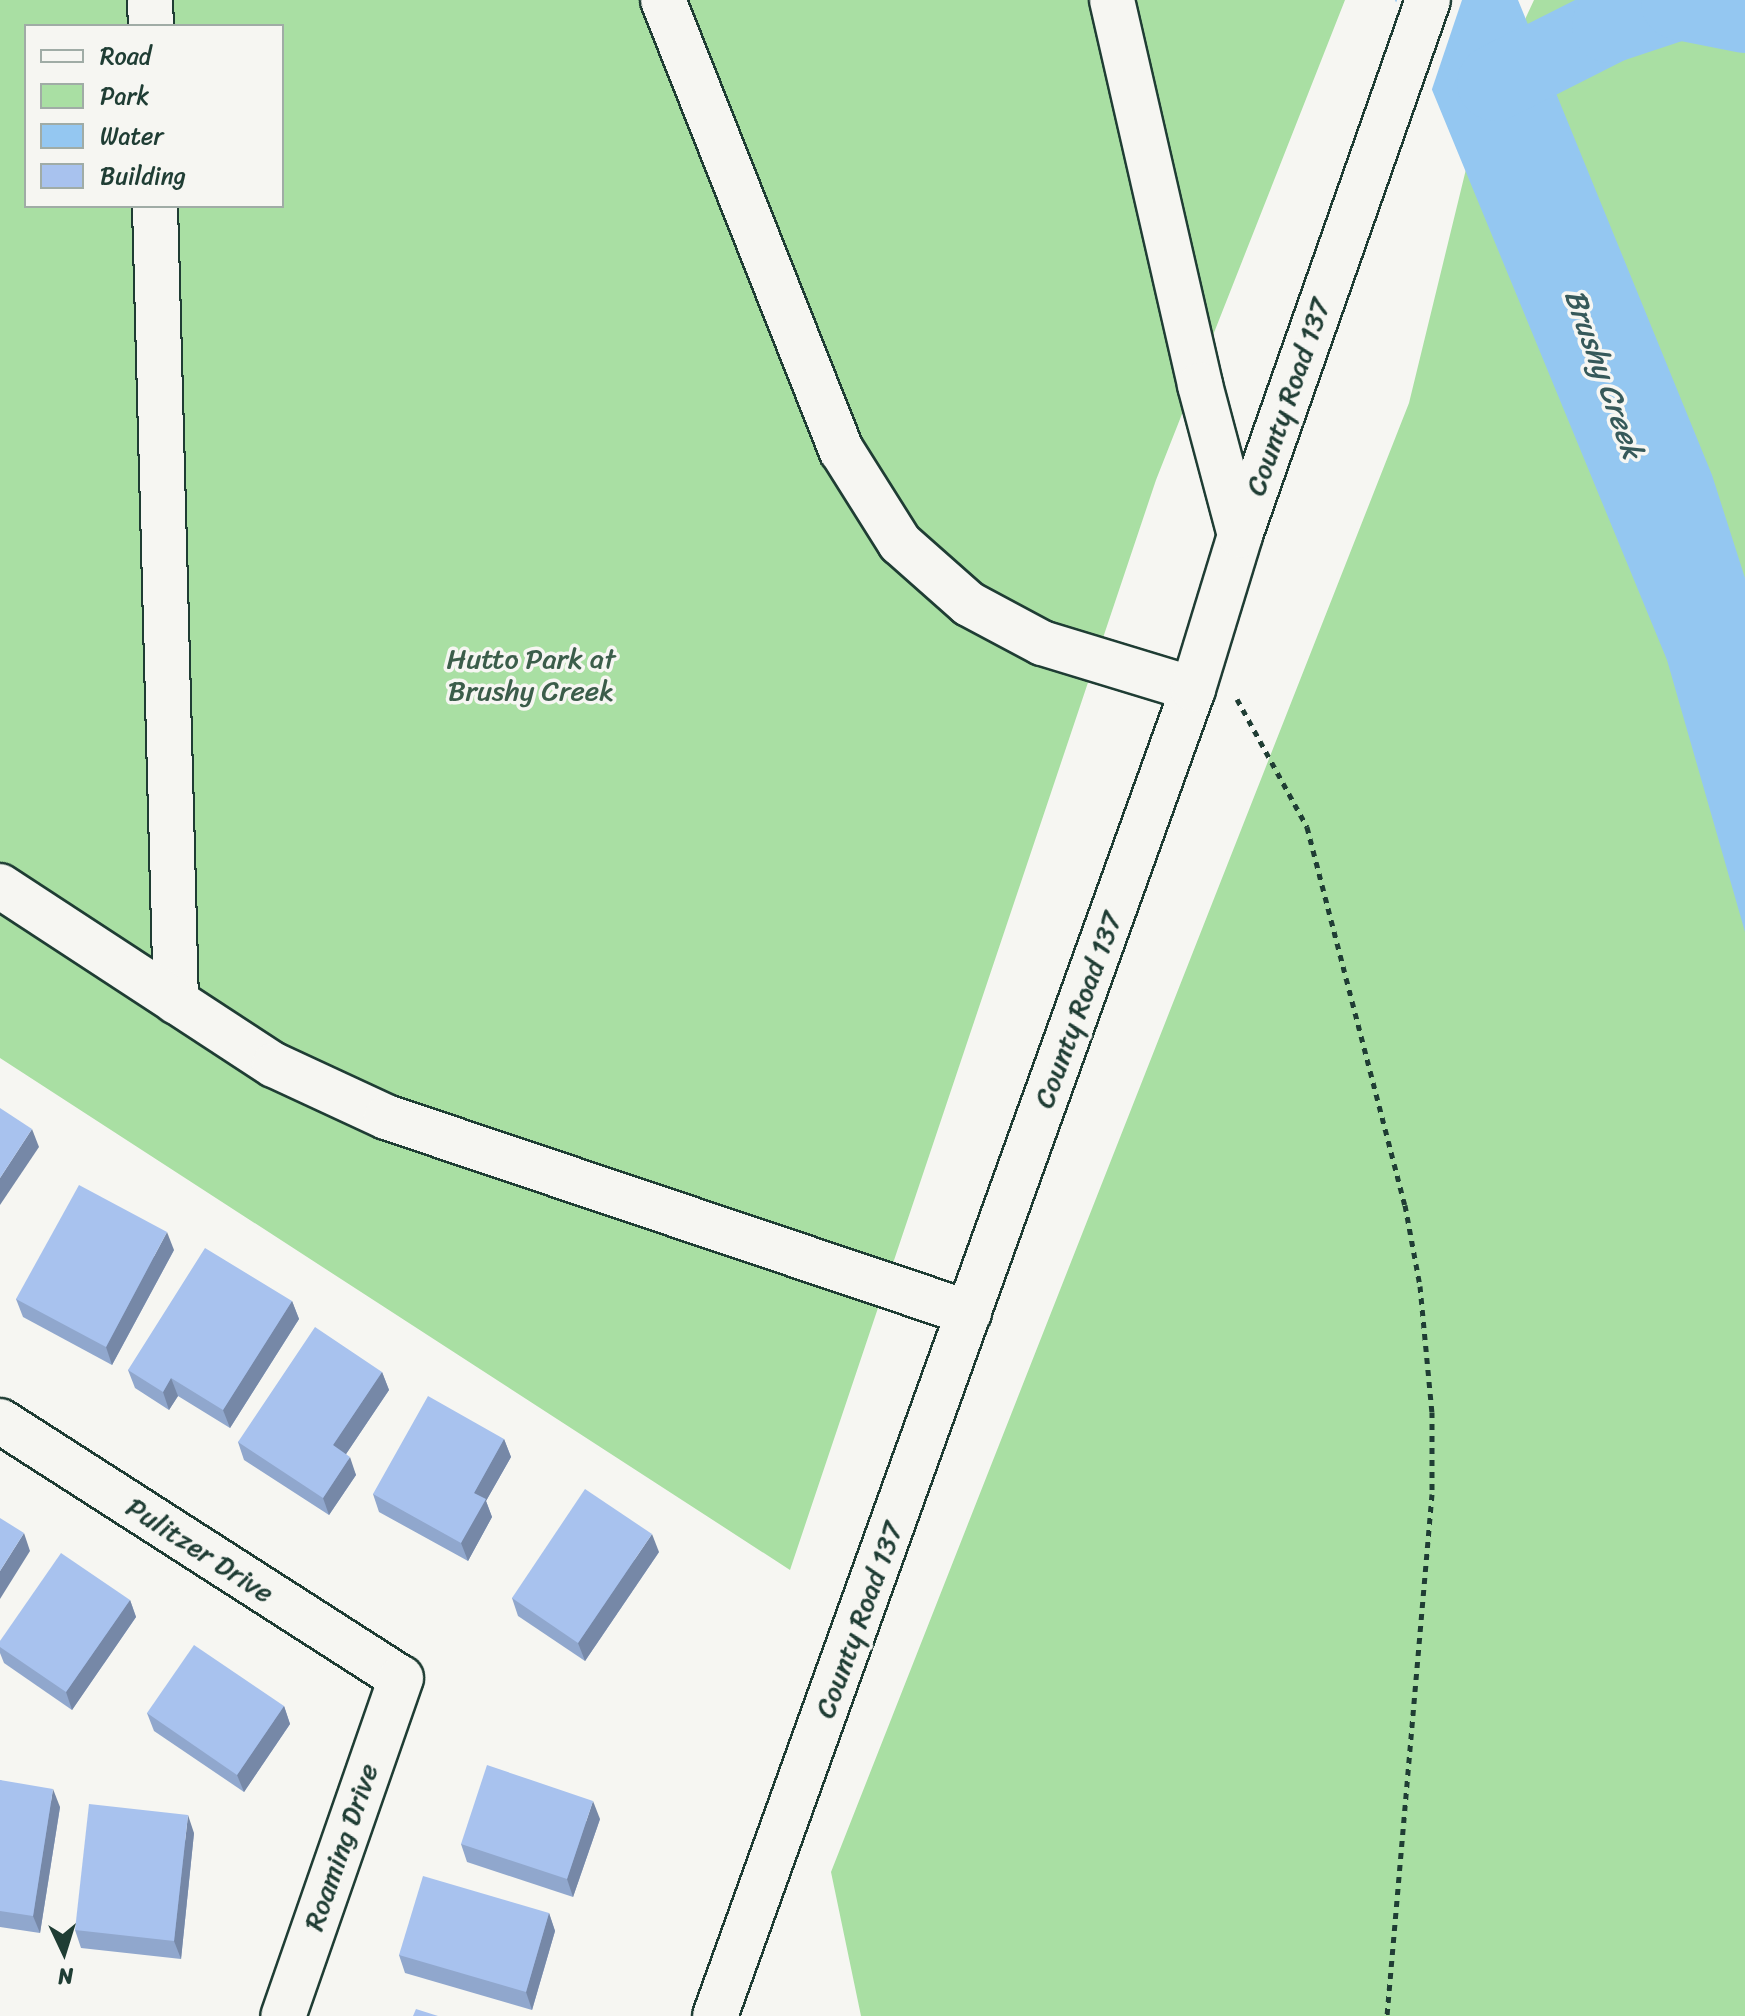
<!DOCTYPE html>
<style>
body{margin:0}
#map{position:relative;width:1745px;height:2016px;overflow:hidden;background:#f6f6f2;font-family:Sriracha,sans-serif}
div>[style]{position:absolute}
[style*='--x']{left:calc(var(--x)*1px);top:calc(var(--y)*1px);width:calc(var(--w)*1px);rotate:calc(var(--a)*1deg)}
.green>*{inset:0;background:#a9dfa3}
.water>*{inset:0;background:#94c7f1}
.pier>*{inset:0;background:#f6f6f2}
.river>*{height:76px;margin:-38px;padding:0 38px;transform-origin:38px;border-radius:38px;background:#94c7f1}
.path>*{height:5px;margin-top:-2.5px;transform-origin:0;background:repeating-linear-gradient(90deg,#1f3d34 0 6px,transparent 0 12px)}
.roads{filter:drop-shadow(2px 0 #1f3d34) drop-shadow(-2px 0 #1f3d34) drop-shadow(0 2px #1f3d34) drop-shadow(0 -2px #1f3d34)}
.minor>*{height:44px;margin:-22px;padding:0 22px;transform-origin:22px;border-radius:22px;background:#f6f6f2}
.wall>*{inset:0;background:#90a7cd}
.shaded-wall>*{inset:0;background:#7688a7}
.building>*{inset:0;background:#a8c2ee}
span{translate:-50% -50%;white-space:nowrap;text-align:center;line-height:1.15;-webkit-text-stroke:7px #f6f6f2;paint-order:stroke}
.street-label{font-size:28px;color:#1f3d34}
.park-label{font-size:28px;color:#3b5d4a}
.water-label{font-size:30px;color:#36595a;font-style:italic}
.legend{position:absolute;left:24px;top:24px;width:260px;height:184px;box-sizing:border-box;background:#f6f6f2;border:2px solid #a0aca6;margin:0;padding:10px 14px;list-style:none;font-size:24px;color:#1f3d34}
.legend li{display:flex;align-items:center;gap:16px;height:40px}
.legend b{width:40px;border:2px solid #a0aca6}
.north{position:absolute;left:24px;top:1912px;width:80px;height:80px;-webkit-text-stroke:6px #f6f6f2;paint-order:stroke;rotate:176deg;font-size:22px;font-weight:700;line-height:32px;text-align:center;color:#1f3d34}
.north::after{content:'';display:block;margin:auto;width:28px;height:36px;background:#1f3d34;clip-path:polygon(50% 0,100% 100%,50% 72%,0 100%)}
</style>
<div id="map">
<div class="green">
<div style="clip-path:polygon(evenodd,0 0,1345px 0,1156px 480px,790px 1570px,0 1058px,0 0,26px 26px,282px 26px,282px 206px,26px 206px,26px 26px)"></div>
<div style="clip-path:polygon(1534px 0,1745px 0,1745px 2016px,861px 2016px,831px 1872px,1409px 403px,1478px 120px)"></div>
</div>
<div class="water">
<div style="clip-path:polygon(1395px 0,1518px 0,1712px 475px,1745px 578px,1745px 932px,1667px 660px)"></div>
</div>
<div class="pier">
<div style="clip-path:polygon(1397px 0,1462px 0,1430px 95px,1394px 8px)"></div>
</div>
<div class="river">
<div style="--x:1495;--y:83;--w:129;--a:-26.8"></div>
<div style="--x:1610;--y:25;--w:73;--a:-18.4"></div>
<div style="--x:1679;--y:2;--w:67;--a:11.1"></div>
</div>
<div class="path">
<div style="--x:1237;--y:699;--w:146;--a:61.3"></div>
<div style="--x:1307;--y:827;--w:390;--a:75.5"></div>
<div style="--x:1405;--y:1205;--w:82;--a:79.5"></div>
<div style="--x:1420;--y:1286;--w:127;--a:84.6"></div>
<div style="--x:1432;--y:1412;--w:82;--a:90"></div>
<div style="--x:1432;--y:1494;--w:524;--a:94.93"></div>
</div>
<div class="roads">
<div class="minor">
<div style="--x:150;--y:0;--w:26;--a:88"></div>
<div style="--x:663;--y:0;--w:485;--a:68.4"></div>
<div style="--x:842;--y:451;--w:109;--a:57.8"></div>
<div style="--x:900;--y:543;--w:92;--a:41.5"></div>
<div style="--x:969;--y:604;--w:83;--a:28.1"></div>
<div style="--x:1042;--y:643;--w:158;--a:16.9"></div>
<div style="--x:1112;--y:0;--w:395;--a:77.1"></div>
<div style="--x:1200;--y:385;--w:155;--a:75.1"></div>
<div style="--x:155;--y:206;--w:796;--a:88.49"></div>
<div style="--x:0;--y:886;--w:327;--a:33.2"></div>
<div style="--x:274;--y:1065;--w:123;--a:24.9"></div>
<div style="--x:386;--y:1117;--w:615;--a:18.58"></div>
<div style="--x:0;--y:1421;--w:476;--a:32.7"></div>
<div style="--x:401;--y:1678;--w:358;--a:109.2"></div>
<div style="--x:715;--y:2016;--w:1410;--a:-70.19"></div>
<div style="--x:1193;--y:689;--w:161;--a:-73"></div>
<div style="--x:1240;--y:535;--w:567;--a:-70.64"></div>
</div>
</div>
<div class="wall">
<div style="clip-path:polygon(174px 1250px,112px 1365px,23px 1317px,16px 1299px)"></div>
<div style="clip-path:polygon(292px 1301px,299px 1319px,230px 1428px,178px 1396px,169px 1410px,135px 1388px,128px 1370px)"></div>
<div style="clip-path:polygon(382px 1372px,389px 1390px,346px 1454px,356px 1475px,329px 1515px,244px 1460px,238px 1442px)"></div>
<div style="clip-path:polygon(504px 1439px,511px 1457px,486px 1501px,492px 1517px,468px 1561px,379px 1512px,373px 1494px)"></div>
<div style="clip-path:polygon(659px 1552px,585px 1661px,518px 1616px,512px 1598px)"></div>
<div style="clip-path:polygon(130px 1600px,136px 1617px,72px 1710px,4px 1663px,0 1653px,0 1641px)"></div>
<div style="clip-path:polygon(284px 1706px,290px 1724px,244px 1792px,154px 1731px,147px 1713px)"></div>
<div style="clip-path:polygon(0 1780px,60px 1807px,40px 1933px,0 1927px)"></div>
<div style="clip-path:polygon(600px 1819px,573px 1897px,467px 1862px,461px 1844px)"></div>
<div style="clip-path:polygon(194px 1833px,181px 1959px,81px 1948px,75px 1930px)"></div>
<div style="clip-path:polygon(549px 1913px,555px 1931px,532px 2010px,405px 1973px,399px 1955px)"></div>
</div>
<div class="shaded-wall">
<div style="clip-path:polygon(32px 1129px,39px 1147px,0 1205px,0 1178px)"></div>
<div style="clip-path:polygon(167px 1232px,174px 1250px,112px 1365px,106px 1347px)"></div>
<div style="clip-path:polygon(292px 1301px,299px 1319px,230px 1428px,223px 1410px)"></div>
<div style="clip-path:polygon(382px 1372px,389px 1390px,340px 1463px,333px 1445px)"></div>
<div style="clip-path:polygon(171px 1378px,178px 1396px,169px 1410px,163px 1392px)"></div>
<div style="clip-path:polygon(504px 1439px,511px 1457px,486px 1501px,492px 1517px,468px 1561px,461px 1543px,474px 1493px)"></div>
<div style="clip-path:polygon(350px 1457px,356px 1475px,329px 1515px,323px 1498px)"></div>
<div style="clip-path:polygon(24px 1533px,30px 1551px,0 1599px,0 1571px)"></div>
<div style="clip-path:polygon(652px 1534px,659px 1552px,585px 1661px,578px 1643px)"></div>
<div style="clip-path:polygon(130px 1600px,136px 1617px,72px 1710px,66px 1692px)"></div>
<div style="clip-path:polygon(284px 1706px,290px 1724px,244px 1792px,237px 1775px)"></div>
<div style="clip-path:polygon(53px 1789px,60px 1807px,40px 1933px,33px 1916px)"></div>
<div style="clip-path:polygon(593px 1801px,600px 1819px,573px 1897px,567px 1879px)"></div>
<div style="clip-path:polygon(188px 1815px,194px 1833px,181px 1959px,174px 1941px)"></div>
<div style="clip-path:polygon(549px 1913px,555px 1931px,532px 2010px,526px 1992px)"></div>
</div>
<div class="building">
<div style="clip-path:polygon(0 1108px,32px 1129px,0 1178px)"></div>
<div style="clip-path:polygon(79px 1185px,167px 1232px,106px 1347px,16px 1299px)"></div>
<div style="clip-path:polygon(205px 1248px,292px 1301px,223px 1410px,171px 1378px,163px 1392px,128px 1370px)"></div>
<div style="clip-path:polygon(315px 1327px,382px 1372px,333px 1445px,350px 1457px,323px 1498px,238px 1442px)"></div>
<div style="clip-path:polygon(428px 1396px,504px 1439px,474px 1493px,486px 1499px,461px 1543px,373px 1494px)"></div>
<div style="clip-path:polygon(585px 1489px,652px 1534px,578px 1643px,512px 1598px)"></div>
<div style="clip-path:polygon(0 1518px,24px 1533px,0 1571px)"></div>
<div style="clip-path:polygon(61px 1553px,130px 1600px,66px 1692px,0 1647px,0 1641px)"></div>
<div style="clip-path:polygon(194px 1645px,284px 1706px,237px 1775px,147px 1713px)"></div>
<div style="clip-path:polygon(487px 1765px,593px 1801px,567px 1879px,461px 1844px)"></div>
<div style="clip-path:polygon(0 1780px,53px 1789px,33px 1916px,0 1911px)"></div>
<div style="clip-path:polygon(89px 1804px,188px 1815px,174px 1941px,75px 1930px)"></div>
<div style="clip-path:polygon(423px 1876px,549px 1913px,526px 1992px,399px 1955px)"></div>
<div style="clip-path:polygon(416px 2009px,438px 2016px,413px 2016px)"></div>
</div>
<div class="street-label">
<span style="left:1288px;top:397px;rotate:-71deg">County Road 137</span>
<span style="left:1078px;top:1010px;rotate:-70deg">County Road 137</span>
<span style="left:200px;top:1550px;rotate:33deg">Pulitzer Drive</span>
<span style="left:859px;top:1620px;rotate:-70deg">County Road 137</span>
<span style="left:341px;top:1847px;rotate:-71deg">Roaming Drive</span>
</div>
<div class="park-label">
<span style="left:531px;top:675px">Hutto Park at<br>Brushy Creek</span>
</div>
<div class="water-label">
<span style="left:1604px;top:374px;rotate:70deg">Brushy Creek</span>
</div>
<ul class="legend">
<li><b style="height:10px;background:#f6f6f2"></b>Road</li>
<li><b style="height:22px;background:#a9dfa3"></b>Park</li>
<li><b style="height:22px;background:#94c7f1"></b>Water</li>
<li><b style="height:22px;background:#a8c2ee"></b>Building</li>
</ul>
<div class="north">N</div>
</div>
